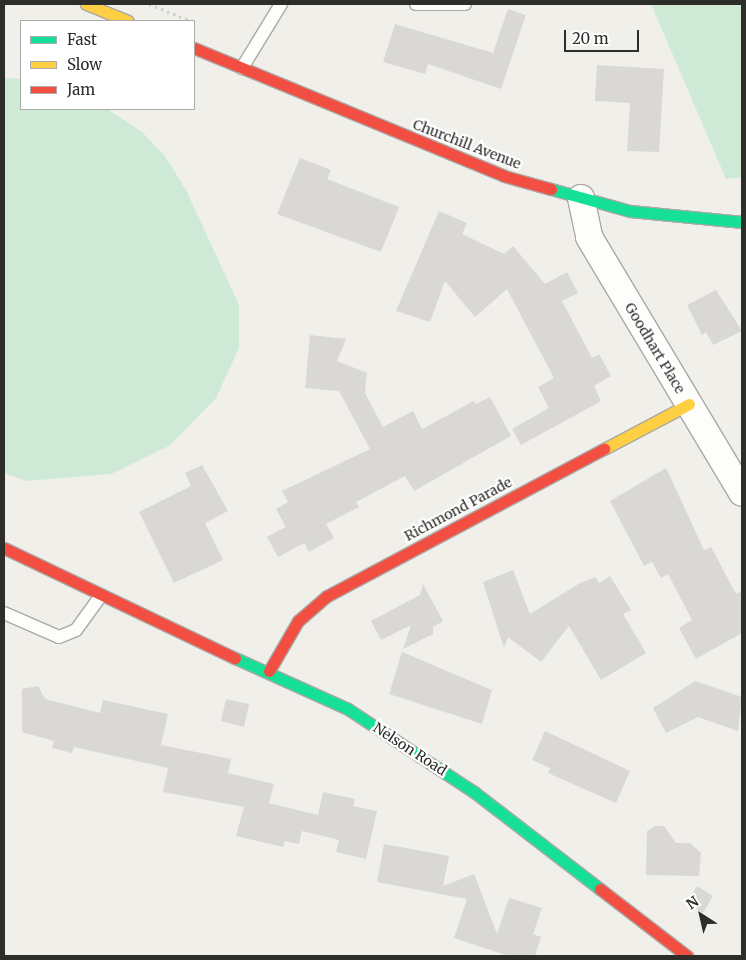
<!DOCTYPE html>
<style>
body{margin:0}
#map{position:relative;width:746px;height:960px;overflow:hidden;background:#f0efea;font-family:Merriweather,serif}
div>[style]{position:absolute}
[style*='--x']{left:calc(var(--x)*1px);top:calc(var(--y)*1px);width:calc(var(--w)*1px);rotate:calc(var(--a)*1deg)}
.green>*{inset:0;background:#ceead6}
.building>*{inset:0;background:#d9d8d5}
.path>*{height:3px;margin-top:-1.5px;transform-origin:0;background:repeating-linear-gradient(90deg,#d0d0ce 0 2.5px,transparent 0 6.5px)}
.roads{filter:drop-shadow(1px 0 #aaa9a6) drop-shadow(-1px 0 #aaa9a6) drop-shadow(0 1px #aaa9a6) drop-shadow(0 -1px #aaa9a6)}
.lane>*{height:12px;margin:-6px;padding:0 6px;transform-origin:6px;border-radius:6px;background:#fdfdfc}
.street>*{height:26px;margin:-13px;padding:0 13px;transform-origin:13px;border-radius:13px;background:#fdfdfc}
.fast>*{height:11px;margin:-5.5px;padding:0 5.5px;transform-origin:5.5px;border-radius:5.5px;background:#16e098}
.slow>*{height:11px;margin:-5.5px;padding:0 5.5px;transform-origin:5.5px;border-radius:5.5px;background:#ffcf43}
.jam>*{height:11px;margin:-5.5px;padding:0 5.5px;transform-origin:5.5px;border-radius:5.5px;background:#f24e42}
span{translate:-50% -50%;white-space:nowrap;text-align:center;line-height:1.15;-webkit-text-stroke:4.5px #fff;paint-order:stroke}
.street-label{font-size:14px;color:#2d2d2a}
.frame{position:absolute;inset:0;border:5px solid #2d2d2a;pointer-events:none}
.legend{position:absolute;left:20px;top:20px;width:175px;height:90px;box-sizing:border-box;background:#fff;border:1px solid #ababaa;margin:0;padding:6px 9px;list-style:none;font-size:15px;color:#2d2d2a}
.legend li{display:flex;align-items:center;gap:10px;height:25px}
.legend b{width:25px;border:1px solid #ababaa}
.north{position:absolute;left:676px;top:890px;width:50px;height:50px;-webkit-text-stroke:4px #fff;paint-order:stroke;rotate:325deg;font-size:14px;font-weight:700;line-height:20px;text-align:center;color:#2d2d2a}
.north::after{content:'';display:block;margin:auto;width:18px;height:22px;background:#2d2d2a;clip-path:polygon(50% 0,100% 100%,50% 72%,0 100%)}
.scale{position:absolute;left:564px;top:30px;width:75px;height:22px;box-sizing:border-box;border:2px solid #2d2d2a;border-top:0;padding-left:6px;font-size:15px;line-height:18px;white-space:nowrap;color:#2d2d2a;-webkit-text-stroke:4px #fff;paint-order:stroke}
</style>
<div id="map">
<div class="green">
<div style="clip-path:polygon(651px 4px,742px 4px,742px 177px,726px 179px)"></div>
<div style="clip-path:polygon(4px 78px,21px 79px,21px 109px,107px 109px,142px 132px,164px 155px,186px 190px,239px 305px,239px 348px,216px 398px,169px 446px,111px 474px,27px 481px,4px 473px)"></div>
</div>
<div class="building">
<div style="clip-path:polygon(508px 9px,526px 15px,501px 89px,428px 64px,425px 74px,383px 62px,395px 24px,493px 53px)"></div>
<div style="clip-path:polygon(597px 65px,664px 69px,659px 152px,627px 151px,630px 103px,595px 101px)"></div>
<div style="clip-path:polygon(300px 158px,331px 170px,327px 179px,399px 207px,381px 252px,277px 214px)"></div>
<div style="clip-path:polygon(439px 211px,467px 223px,462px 234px,504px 254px,513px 246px,545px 284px,567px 272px,578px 293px,562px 301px,592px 358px,599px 354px,611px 376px,594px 386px,601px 401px,521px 445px,512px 429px,549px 408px,538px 387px,554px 378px,507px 289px,475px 317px,445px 281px,430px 322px,396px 311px)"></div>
<div style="clip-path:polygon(716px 290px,742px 331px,713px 345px,706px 332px,702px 335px,687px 305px)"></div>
<div style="clip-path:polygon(310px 335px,346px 339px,337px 361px,367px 373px,365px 393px,383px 427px,413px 411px,422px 429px,474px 401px,476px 404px,490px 397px,511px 436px,414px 491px,405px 476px,356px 502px,359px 507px,326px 524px,334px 538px,309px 552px,304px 543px,278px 557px,267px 537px,286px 527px,276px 509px,288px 502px,282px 491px,370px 449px,339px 391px,305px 388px)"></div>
<div style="clip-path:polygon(202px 465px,228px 511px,205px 523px,223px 560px,174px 583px,139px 512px,191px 486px,185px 473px)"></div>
<div style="clip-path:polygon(666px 468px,704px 550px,711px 547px,736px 594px,742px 591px,742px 633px,696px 659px,679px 628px,692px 620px,668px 574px,661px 578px,652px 562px,644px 566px,610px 501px)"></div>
<div style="clip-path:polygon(513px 570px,530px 614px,580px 583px,595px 577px,599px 583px,610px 576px,631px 610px,623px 614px,646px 653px,601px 680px,569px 626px,541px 662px,508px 637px,504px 648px,483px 582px)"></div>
<div style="clip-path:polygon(423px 584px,443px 621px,433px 627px,433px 634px,403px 649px,411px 625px,381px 640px,371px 621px,420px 595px)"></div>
<div style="clip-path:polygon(402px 652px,492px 690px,482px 724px,389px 694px)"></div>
<div style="clip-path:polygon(695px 681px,742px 697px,738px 731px,698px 717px,666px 733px,653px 708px)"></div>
<div style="clip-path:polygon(38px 686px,45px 699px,100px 713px,103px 700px,168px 714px,161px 745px,231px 759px,228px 773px,274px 784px,269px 803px,318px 815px,323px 792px,355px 799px,353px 806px,377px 811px,366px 859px,336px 852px,339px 840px,302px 831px,299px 844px,285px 841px,283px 847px,236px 836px,244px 807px,163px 792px,168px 768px,74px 747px,72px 753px,52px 748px,54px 741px,22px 732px,22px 689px)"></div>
<div style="clip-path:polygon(226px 699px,249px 704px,244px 727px,221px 721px)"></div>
<div style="clip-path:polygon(545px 731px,630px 771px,616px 803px,548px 773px,550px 768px,532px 760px)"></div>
<div style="clip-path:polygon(655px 826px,664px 826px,676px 843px,690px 843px,701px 853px,699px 876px,646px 875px,647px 831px)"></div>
<div style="clip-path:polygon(384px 844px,449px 856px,443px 886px,474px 874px,497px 934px,509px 898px,542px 908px,533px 934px,541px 937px,535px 956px,509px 956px,454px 938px,467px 899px,377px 882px)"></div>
<div style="clip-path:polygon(697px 886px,713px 896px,703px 913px,686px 903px)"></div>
</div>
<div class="path">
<div style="--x:149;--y:4;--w:45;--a:22"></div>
</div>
<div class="roads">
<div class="lane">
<div style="--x:416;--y:4;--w:49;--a:0"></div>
<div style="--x:242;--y:68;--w:75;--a:-58.6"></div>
<div style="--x:4;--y:613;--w:60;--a:23.6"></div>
<div style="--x:59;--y:637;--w:18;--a:-22"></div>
<div style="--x:76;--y:630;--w:41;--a:-54"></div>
</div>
<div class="street">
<div style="--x:581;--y:198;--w:40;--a:78"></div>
<div style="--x:589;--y:237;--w:298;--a:59.1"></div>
</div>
<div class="fast">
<div style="--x:551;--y:189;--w:82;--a:15.6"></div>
<div style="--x:630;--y:211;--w:113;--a:5.6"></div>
<div style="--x:235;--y:658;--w:124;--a:24.3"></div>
<div style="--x:348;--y:709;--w:151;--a:33.4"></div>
<div style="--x:474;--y:792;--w:159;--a:37.6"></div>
</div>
<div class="slow">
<div style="--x:86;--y:4;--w:45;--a:22"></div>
<div style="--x:604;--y:449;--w:96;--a:-27.9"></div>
</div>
<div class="jam">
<div style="--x:194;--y:48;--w:335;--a:22.4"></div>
<div style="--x:504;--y:176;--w:49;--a:15.5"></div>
<div style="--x:4;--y:548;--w:256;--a:25.5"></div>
<div style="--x:269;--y:671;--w:58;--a:-59.9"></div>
<div style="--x:298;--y:621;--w:38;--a:-41"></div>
<div style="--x:327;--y:596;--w:314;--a:-28"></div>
<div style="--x:600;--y:889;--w:110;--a:37.6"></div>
</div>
</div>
<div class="street-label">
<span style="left:467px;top:144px;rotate:21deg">Churchill Avenue</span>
<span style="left:655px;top:348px;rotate:59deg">Goodhart Place</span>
<span style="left:458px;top:509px;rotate:-28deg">Richmond Parade</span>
<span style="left:410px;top:749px;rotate:33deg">Nelson Road</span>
</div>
<div class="frame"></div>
<ul class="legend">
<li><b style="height:6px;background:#16e098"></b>Fast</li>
<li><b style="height:6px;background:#ffcf43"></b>Slow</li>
<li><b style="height:6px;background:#f24e42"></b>Jam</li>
</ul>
<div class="north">N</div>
<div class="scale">20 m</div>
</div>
